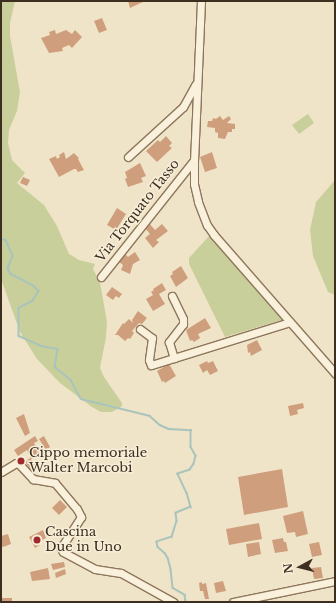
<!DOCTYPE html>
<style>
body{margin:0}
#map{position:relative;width:336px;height:603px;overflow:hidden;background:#f0e4c8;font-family:"Libre Baskerville",serif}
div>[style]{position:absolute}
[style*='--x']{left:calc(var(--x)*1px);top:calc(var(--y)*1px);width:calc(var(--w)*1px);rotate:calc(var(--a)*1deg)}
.green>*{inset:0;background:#c9cf9b}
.stream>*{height:1.5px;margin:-0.75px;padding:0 0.75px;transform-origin:0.75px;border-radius:0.75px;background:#a9c4bc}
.building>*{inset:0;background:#cf9f7d}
.roads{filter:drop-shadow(1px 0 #8d765c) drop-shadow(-1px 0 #8d765c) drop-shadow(0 1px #8d765c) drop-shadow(0 -1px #8d765c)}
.minor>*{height:7px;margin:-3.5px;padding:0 3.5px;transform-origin:3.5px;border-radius:3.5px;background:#faf1dc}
.dots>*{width:11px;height:11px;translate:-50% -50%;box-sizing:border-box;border:2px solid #f7eed8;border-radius:50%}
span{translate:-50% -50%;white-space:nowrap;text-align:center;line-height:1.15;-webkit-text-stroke:3px #f7eed8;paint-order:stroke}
.street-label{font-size:13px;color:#3d2e20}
.poi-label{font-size:13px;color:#3d2e20}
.left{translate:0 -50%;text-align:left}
.frame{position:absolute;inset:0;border:2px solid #3d2e20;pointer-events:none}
.north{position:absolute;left:280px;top:547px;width:40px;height:40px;-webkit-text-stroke:3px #f7eed8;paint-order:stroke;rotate:263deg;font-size:11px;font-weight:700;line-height:16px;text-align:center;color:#3d2e20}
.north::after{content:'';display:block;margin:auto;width:14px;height:18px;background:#3d2e20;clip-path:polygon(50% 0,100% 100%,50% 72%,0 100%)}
</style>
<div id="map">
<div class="green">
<div style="clip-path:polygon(1px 1px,15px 1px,10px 23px,10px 36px,20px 92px,17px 111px,9px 130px,8px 143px,12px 160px,25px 173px,17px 183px,44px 205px,57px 226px,69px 254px,79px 260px,95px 264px,93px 269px,100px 282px,107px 322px,106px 337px,100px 368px,104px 377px,122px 403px,122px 406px,112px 412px,101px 412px,92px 407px,60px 383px,37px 359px,20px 332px,1px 279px)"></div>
<div style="clip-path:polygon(308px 114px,314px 123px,299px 134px,292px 125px)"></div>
<div style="clip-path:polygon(335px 180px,335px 295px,328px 292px,313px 256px,310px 230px,316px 202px)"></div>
<div style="clip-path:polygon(210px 235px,282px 320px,225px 337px,189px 264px,189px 258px)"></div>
</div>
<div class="stream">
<div style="--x:1;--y:239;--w:5;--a:11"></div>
<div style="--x:6;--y:240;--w:17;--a:66"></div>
<div style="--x:13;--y:256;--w:14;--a:111"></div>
<div style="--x:8;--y:269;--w:6;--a:59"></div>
<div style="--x:11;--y:274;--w:25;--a:27"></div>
<div style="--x:33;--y:285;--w:8;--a:45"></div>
<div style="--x:39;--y:291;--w:12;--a:121"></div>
<div style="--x:33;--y:301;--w:16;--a:153"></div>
<div style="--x:19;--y:308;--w:28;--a:90"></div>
<div style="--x:19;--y:336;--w:24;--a:24"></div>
<div style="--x:41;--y:346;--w:17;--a:10"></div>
<div style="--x:58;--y:349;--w:18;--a:99"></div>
<div style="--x:55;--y:367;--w:21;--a:39"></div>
<div style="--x:71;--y:380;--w:21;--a:62"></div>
<div style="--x:81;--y:399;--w:71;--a:13.8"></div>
<div style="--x:150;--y:416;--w:13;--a:42"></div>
<div style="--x:160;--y:425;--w:10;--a:24"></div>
<div style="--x:169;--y:429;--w:22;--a:3"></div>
<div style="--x:191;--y:430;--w:17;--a:90"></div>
<div style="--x:191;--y:447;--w:10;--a:61"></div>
<div style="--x:196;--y:456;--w:8;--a:104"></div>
<div style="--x:194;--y:464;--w:7;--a:124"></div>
<div style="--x:190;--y:470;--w:13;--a:162"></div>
<div style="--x:178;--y:474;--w:21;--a:65"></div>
<div style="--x:187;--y:493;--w:15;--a:74"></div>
<div style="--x:191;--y:507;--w:16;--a:158"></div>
<div style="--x:176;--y:513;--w:8;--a:83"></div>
<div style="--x:177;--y:521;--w:17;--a:107"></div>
<div style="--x:172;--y:537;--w:16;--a:162"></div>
<div style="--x:157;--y:542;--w:5;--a:79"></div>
<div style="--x:158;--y:547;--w:9;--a:41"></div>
<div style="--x:165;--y:553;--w:6;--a:59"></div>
<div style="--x:168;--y:558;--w:11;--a:75"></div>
<div style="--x:171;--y:569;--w:19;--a:84"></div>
<div style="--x:173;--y:588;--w:14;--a:30"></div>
<div style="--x:185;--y:595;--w:7;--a:82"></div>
</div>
<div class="building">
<div style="clip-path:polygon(128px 1px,145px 1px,130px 8px)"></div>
<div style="clip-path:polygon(102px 18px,107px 30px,99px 33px,94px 21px)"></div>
<div style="clip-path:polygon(55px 30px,56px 34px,66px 30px,72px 34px,75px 30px,82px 37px,72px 48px,69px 45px,62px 48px,63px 51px,49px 53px,41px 38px,50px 35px,49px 32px)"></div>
<div style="clip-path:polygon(220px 116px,223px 120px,229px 116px,231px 119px,227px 123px,235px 124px,235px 129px,232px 129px,232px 132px,228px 132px,225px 139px,218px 138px,218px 133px,215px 132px,215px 128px,207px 127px,208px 121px,212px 121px,213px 118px,216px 119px)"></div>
<div style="clip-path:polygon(166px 136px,172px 143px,169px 146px,172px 148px,157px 162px,146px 151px,158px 140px,160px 142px)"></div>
<div style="clip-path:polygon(64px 152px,66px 159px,74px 153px,79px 158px,78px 159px,84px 170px,78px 172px,76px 169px,74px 169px,59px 177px,49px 159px,56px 156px,57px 159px,60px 157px,59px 155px)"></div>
<div style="clip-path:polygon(212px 152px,217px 168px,205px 172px,200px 157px)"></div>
<div style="clip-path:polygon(140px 163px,146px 176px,141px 178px,143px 182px,128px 187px,125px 179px,127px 178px,125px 172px)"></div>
<div style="clip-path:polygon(23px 177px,30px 180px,27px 186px,20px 183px)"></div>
<div style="clip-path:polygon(117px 208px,126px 214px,116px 230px,107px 225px)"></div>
<div style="clip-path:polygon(149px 223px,155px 230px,162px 224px,168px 231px,156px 240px,159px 242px,153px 248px,145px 238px,150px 234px,144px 227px)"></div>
<div style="clip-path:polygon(135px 252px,140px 260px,133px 264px,130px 274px,121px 270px,123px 265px,119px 262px,125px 254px,128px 257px)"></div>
<div style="clip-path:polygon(181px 266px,188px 278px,176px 287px,170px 276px,173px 274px,172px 272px)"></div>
<div style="clip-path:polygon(162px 283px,166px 290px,159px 294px,165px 304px,153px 311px,146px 299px,153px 295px,151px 292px,154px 290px,153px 289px)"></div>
<div style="clip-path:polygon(112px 287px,122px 294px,119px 298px,116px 296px,113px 300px,106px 295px)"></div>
<div style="clip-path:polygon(138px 311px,147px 318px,142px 324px,139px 323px,132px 331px,134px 333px,130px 339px,128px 338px,125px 341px,118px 335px,115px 335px,123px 323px,124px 324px,129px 319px,133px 323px,132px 320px)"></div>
<div style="clip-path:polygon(205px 318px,211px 328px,198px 334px,200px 338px,194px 342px,192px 340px,190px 341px,186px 330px)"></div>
<div style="clip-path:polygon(257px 340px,262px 350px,251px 356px,250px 352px,248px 353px,247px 345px)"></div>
<div style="clip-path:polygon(207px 361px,208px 363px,213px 361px,218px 371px,210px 375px,207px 370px,203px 373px,199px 365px)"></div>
<div style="clip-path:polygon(169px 364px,176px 376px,165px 383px,164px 381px,162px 382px,157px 371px)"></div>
<div style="clip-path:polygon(303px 403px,304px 408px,297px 410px,298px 414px,290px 416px,288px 406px)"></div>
<div style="clip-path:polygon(24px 414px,30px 433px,25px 436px,16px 418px)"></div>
<div style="clip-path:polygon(35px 436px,38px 441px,34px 443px,37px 448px,40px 446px,44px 451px,31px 459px,27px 450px,18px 456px,14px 450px)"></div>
<div style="clip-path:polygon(44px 436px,50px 447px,46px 450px,39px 439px)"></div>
<div style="clip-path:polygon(30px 458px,37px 467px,32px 471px,25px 462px)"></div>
<div style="clip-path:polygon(282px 469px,288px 507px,244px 515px,238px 477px)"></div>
<div style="clip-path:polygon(60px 500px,67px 507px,59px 515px,52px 508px)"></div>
<div style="clip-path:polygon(303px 511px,308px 534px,296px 537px,295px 532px,287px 533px,283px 516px)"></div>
<div style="clip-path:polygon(259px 523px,262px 539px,229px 545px,226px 529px)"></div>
<div style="clip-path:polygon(43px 530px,46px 538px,39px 542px,40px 545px,35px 548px,29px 537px)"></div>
<div style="clip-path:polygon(8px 534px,11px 544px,3px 547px,1px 546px,1px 536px)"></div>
<div style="clip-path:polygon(283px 538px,284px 542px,286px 542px,288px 551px,275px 553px,272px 540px)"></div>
<div style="clip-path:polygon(259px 542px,261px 554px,248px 557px,246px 544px)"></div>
<div style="clip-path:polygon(319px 542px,322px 555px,312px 557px,309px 544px)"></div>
<div style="clip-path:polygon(64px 562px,65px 567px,53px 570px,51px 564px)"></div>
<div style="clip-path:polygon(321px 567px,323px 578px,314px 579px,312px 568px)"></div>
<div style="clip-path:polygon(48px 568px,50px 579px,32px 581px,30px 572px)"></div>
<div style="clip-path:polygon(65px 569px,66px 574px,56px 578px,55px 573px)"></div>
<div style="clip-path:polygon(223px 581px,226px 591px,216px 593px,214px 583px)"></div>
<div style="clip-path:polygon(202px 582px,202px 584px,206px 583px,209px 599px,205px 599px,203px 591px,200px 591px,199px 583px)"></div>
<div style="clip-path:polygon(1px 598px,12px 598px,12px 602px,1px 602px)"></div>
</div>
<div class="roads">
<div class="minor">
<div style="--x:201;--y:1;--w:159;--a:92.5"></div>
<div style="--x:194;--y:160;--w:24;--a:90"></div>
<div style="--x:194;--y:184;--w:18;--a:77"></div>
<div style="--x:198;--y:202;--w:25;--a:69"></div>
<div style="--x:207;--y:225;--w:12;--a:55"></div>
<div style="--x:214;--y:235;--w:184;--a:48.8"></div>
<div style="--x:128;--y:157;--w:74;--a:-42.3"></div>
<div style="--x:183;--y:107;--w:26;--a:-61"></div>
<div style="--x:101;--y:277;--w:149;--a:-51.5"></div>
<div style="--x:172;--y:296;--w:25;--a:64"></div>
<div style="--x:183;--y:319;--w:5;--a:90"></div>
<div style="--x:183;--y:324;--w:23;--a:128"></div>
<div style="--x:169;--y:342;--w:17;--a:73"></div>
<div style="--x:140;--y:329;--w:15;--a:37"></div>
<div style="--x:152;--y:338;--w:22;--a:98"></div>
<div style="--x:149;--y:360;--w:5;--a:68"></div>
<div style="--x:151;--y:365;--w:145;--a:-17.2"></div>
<div style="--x:1;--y:472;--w:17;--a:-31"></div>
<div style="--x:16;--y:463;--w:3;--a:18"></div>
<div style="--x:19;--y:464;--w:21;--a:47"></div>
<div style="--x:33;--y:479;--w:22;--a:10"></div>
<div style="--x:55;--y:483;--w:34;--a:50"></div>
<div style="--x:77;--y:509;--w:9;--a:63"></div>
<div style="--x:81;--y:517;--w:37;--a:123"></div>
<div style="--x:61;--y:548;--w:4;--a:63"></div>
<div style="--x:63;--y:552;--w:36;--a:28"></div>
<div style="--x:95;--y:569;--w:26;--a:9"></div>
<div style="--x:121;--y:573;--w:60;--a:29.1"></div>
<div style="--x:233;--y:602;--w:104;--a:-11.6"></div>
</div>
</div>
<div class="dots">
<div style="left:21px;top:461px;background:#9e2a2b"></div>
<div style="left:37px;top:540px;background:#9e2a2b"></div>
</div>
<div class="street-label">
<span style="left:138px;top:211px;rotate:-52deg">Via Torquato Tasso</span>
</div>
<div class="poi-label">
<span class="left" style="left:29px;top:461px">Cippo memoriale<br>Walter Marcobi</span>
<span class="left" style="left:45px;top:540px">Cascina<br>Due in Uno</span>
</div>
<div class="frame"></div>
<div class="north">N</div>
</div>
